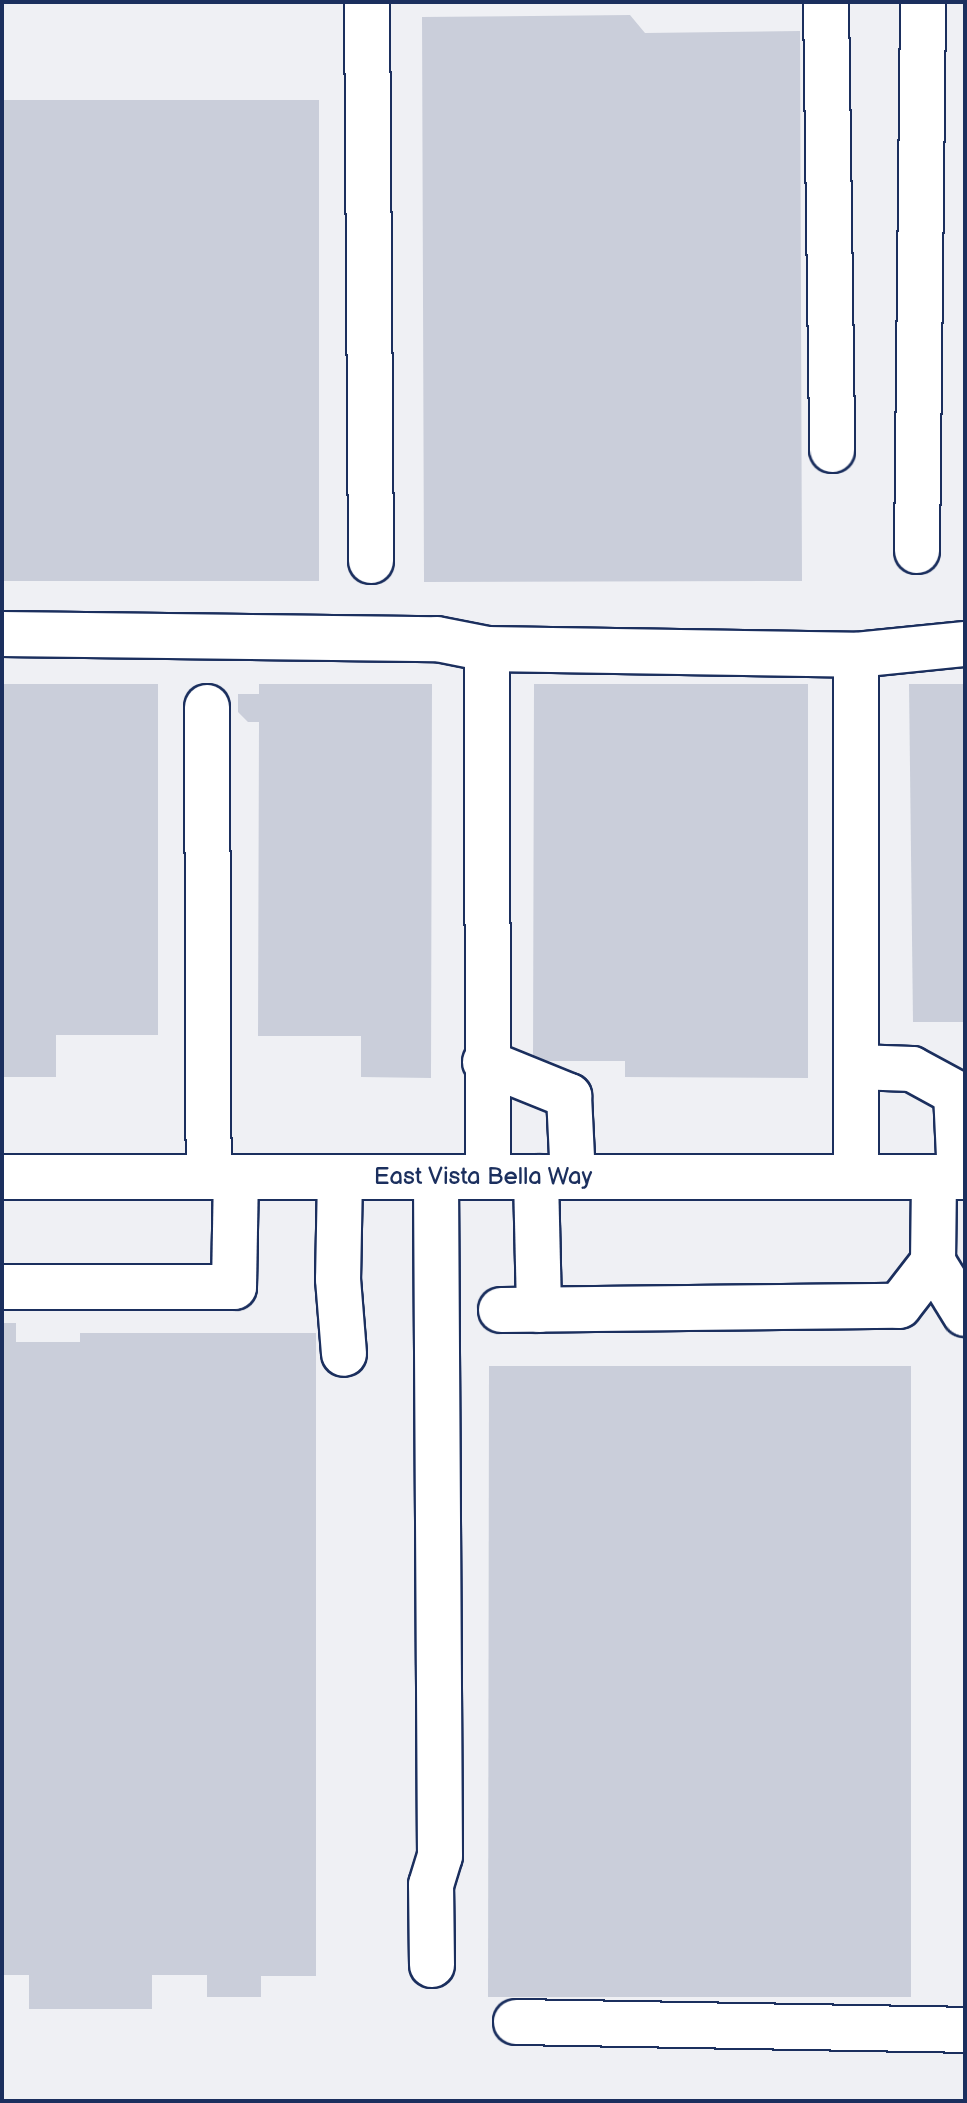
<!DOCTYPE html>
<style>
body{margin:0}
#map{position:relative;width:967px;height:2103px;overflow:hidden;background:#fff;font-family:"Balsamiq Sans",sans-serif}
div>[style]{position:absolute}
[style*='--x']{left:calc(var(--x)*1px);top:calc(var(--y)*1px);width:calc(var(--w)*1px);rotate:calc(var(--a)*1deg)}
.built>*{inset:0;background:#eff0f4}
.building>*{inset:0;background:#caceda}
.roads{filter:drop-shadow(2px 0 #1b2f5e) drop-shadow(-2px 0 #1b2f5e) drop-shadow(0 2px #1b2f5e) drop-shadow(0 -2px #1b2f5e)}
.minor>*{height:44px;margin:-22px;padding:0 22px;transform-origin:22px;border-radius:22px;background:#fff}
span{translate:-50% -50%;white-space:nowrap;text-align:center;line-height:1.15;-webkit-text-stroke:6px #fff;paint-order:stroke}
.street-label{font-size:24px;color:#1b2f5e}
.frame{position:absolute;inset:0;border:4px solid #1b2f5e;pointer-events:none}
</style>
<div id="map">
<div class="built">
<div style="clip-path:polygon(2px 2px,965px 2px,965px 2101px,2px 2101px)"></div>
</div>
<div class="building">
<div style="clip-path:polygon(630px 15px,645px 33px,800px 31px,802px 581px,424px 582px,422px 17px)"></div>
<div style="clip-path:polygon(2px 100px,319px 100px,319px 581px,2px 581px)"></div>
<div style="clip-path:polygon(2px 684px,158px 684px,158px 1035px,56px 1035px,56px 1077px,2px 1077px)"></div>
<div style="clip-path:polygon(259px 684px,432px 684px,431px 1078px,361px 1077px,361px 1036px,258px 1036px,259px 722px,248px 722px,238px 712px,238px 694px,259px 694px)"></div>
<div style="clip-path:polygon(534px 684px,808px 684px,808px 1078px,625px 1077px,625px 1061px,533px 1061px)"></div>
<div style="clip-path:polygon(909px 684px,965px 684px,965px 1022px,913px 1022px)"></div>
<div style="clip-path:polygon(2px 1323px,16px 1323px,16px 1342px,80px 1342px,80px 1333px,316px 1333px,316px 1976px,261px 1976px,261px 1997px,207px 1997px,207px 1975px,152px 1975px,152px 2009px,29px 2009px,29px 1975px,2px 1975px)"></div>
<div style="clip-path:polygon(489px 1366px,911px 1366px,911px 1997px,488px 1997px)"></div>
</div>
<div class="roads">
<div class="minor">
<div style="--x:367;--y:2;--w:559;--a:89.59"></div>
<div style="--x:826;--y:2;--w:448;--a:89.2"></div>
<div style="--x:917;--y:551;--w:549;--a:-89.37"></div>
<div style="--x:2;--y:634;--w:435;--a:0.7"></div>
<div style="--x:437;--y:639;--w:51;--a:11.3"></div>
<div style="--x:207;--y:707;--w:470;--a:89.8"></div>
<div style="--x:485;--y:1062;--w:91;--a:22"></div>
<div style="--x:569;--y:1096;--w:81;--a:87.2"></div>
<div style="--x:856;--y:1067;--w:56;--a:2"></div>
<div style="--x:912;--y:1069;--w:50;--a:28.6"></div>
<div style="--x:956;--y:1093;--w:84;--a:87.3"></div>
<div style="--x:2;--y:1177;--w:963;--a:0"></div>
<div style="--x:340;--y:1177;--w:102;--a:91.1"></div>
<div style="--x:338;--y:1279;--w:75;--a:85.4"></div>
<div style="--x:488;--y:1177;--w:528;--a:-90.11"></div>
<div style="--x:487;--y:649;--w:369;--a:0.9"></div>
<div style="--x:856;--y:655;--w:110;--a:-5.8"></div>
<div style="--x:536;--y:1177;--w:133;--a:88.7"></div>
<div style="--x:856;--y:1177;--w:522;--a:-90"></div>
<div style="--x:933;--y:1262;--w:61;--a:58.4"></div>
<div style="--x:2;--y:1287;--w:232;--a:0"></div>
<div style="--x:234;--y:1287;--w:110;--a:-89"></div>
<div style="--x:501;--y:1310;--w:398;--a:-0.6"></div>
<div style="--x:899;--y:1306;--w:56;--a:-52.3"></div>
<div style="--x:933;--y:1262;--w:85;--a:-89.3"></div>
<div style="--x:432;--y:1965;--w:80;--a:-90.7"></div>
<div style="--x:431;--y:1885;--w:30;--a:-73"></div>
<div style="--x:440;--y:1856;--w:679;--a:-90.34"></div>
<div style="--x:516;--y:2022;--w:449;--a:1"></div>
</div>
</div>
<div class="street-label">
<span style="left:483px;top:1177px">East Vista Bella Way</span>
</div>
<div class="frame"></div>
</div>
